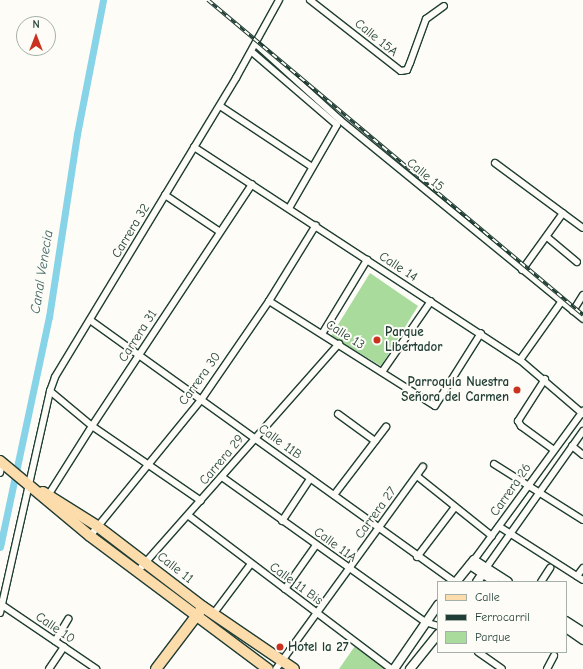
<!DOCTYPE html>
<meta charset="utf-8">
<style>
body{margin:0}
#map{position:relative;width:583px;height:669px;overflow:hidden;background:#fdfcf7;font-family:"Comic Neue",sans-serif}
div>[style]{position:absolute}
[style*='--x']{left:calc(var(--x)*1px);top:calc(var(--y)*1px);width:calc(var(--w)*1px);rotate:calc(var(--a)*1deg)}
.green>*{inset:0;background:#a8db9c}
.canal>*{height:7px;margin:-3.5px;padding:0 3.5px;transform-origin:3.5px;border-radius:3.5px;background:#87d3e7}
.roads{filter:drop-shadow(1px 0 #1f3d34) drop-shadow(-1px 0 #1f3d34) drop-shadow(0 1px #1f3d34) drop-shadow(0 -1px #1f3d34)}
.minor>*{height:6px;margin:-3px;padding:0 3px;transform-origin:3px;border-radius:3px;background:#fdfcf7}
.tertiary>*{height:8px;margin:-4px;padding:0 4px;transform-origin:4px;border-radius:4px;background:#fdfcf7}
.primary>*{height:10px;margin:-5px;padding:0 5px;transform-origin:5px;border-radius:5px;background:#fddcac}
.rail>*{height:3.5px;margin-top:-1.75px;transform-origin:0;background:repeating-linear-gradient(90deg,#fdfcf7 0 6px,#1f3d34 0 12px);box-sizing:border-box;border-block:1px solid #1f3d34}
.dots>*{width:11px;height:11px;translate:-50% -50%;box-sizing:border-box;border:2px solid #fdfcf7;border-radius:50%}
span{translate:-50% -50%;white-space:nowrap;text-align:center;line-height:1.15;-webkit-text-stroke:4px #fdfcf7;paint-order:stroke}
.street-label{font-size:13px;color:#1f3d34}
.poi-label{font-size:13px;color:#1f3d34;font-weight:700}
.left{translate:0 -50%;text-align:left}
.right{translate:-100% -50%;text-align:right}
.water-label{font-size:14px;color:#396261;font-style:italic}
.legend{position:absolute;left:437px;top:581px;width:130px;height:72px;box-sizing:border-box;background:#fdfcf7;border:1px solid #a4b0a9;margin:0;padding:5px 7px;list-style:none;font-size:12px;color:#1f3d34}
.legend li{display:flex;align-items:center;gap:8px;height:20px}
.legend b{width:20px;border:1px solid #a4b0a9}
.north{position:absolute;left:16px;top:16px;width:40px;height:40px;box-sizing:border-box;background:#fdfcf7;border:1px solid #a4b0a9;border-radius:50%;rotate:0deg;font-size:11px;font-weight:700;line-height:16px;text-align:center;color:#1f3d34}
.north::after{content:'';display:block;margin:auto;width:14px;height:18px;background:#c8321e;clip-path:polygon(50% 0,100% 100%,50% 72%,0 100%)}
</style>
<div id="map">
<div class="green">
<div style="clip-path:polygon(370px 273px,418px 306px,381px 366px,331px 336px)"></div>
<div style="clip-path:polygon(355px 646px,387px 669px,339px 669px)"></div>
</div>
<div class="canal">
<div style="--x:0;--y:547;--w:235;--a:-78"></div>
<div style="--x:49;--y:317;--w:185;--a:-81.3"></div>
<div style="--x:77;--y:134;--w:136;--a:-79"></div>
</div>
<div class="roads">
<div class="minor">
<div style="--x:310;--y:0;--w:115;--a:38"></div>
<div style="--x:401;--y:71;--w:6;--a:-9"></div>
<div style="--x:407;--y:70;--w:8;--a:-67"></div>
<div style="--x:410;--y:63;--w:47;--a:-70"></div>
<div style="--x:426;--y:19;--w:22;--a:-36"></div>
<div style="--x:256;--y:44;--w:113;--a:42.1"></div>
<div style="--x:340;--y:120;--w:314;--a:39.3"></div>
<div style="--x:252;--y:52;--w:112;--a:40.7"></div>
<div style="--x:337;--y:125;--w:96;--a:120"></div>
<div style="--x:220;--y:106;--w:110;--a:33.5"></div>
<div style="--x:194;--y:147;--w:389;--a:33.2"></div>
<div style="--x:520;--y:360;--w:83;--a:40.6"></div>
<div style="--x:495;--y:163;--w:109;--a:36.5"></div>
<div style="--x:165;--y:195;--w:66;--a:33.9"></div>
<div style="--x:547;--y:237;--w:39;--a:40"></div>
<div style="--x:522;--y:270;--w:70;--a:-54.3"></div>
<div style="--x:269;--y:301;--w:196;--a:32.3"></div>
<div style="--x:435;--y:406;--w:86;--a:-57.8"></div>
<div style="--x:573;--y:311;--w:19;--a:-58"></div>
<div style="--x:90;--y:320;--w:449;--a:35.7"></div>
<div style="--x:322;--y:334;--w:87;--a:-58.7"></div>
<div style="--x:520;--y:360;--w:72;--a:-54.6"></div>
<div style="--x:382;--y:372;--w:86;--a:-55.4"></div>
<div style="--x:545;--y:379;--w:50;--a:122.7"></div>
<div style="--x:518;--y:421;--w:6;--a:59"></div>
<div style="--x:521;--y:426;--w:41;--a:36"></div>
<div style="--x:50;--y:391;--w:55;--a:39.8"></div>
<div style="--x:92;--y:426;--w:132;--a:34.5"></div>
<div style="--x:338;--y:414;--w:46;--a:36.1"></div>
<div style="--x:572;--y:446;--w:14;--a:39"></div>
<div style="--x:494;--y:464;--w:105;--a:32.2"></div>
<div style="--x:0;--y:473;--w:10;--a:-79"></div>
<div style="--x:417;--y:476;--w:96;--a:38.7"></div>
<div style="--x:222;--y:477;--w:249;--a:35.5"></div>
<div style="--x:425;--y:622;--w:14;--a:17"></div>
<div style="--x:334;--y:495;--w:86;--a:-52.6"></div>
<div style="--x:50;--y:499;--w:5;--a:-101"></div>
<div style="--x:49;--y:494;--w:80;--a:-57.7"></div>
<div style="--x:92;--y:426;--w:290;--a:-56.5"></div>
<div style="--x:189;--y:516;--w:253;--a:37.1"></div>
<div style="--x:282;--y:521;--w:50;--a:-56.3"></div>
<div style="--x:500;--y:527;--w:98;--a:32.6"></div>
<div style="--x:90;--y:536;--w:176;--a:-50.8"></div>
<div style="--x:201;--y:400;--w:120;--a:-55.5"></div>
<div style="--x:269;--y:301;--w:89;--a:-58.3"></div>
<div style="--x:417;--y:557;--w:63;--a:-52.8"></div>
<div style="--x:474;--y:560;--w:185;--a:-53.8"></div>
<div style="--x:486;--y:568;--w:168;--a:-54.7"></div>
<div style="--x:137;--y:572;--w:305;--a:-48.5"></div>
<div style="--x:577;--y:576;--w:10;--a:-53"></div>
<div style="--x:541;--y:582;--w:17;--a:-57"></div>
<div style="--x:285;--y:589;--w:54;--a:-54.8"></div>
<div style="--x:2;--y:605;--w:114;--a:34.2"></div>
<div style="--x:0;--y:613;--w:228;--a:-77.3"></div>
<div style="--x:50;--y:391;--w:15;--a:-70"></div>
<div style="--x:55;--y:377;--w:350;--a:-58.8"></div>
<div style="--x:236;--y:78;--w:89;--a:-61.1"></div>
<div style="--x:214;--y:613;--w:60;--a:-53.1"></div>
<div style="--x:55;--y:641;--w:26;--a:-59"></div>
<div style="--x:478;--y:652;--w:29;--a:35"></div>
<div style="--x:49;--y:669;--w:27;--a:-56"></div>
<div style="--x:276;--y:669;--w:250;--a:-54"></div>
<div style="--x:547;--y:669;--w:15;--a:-62"></div>
</div>
<div class="tertiary">
<div style="--x:470;--y:565;--w:30;--a:34"></div>
<div style="--x:456;--y:582;--w:28;--a:-51"></div>
<div style="--x:474;--y:560;--w:40;--a:32.9"></div>
<div style="--x:477;--y:582;--w:14;--a:-56"></div>
<div style="--x:566;--y:621;--w:20;--a:33"></div>
<div style="--x:566;--y:628;--w:21;--a:35"></div>
<div style="--x:394;--y:669;--w:78;--a:-55.5"></div>
<div style="--x:410;--y:669;--w:45;--a:-51.3"></div>
</div>
<div class="primary">
<div style="--x:0;--y:461;--w:117;--a:39.8"></div>
<div style="--x:90;--y:536;--w:222;--a:36.8"></div>
<div style="--x:43;--y:492;--w:64;--a:32.2"></div>
<div style="--x:97;--y:526;--w:133;--a:37.4"></div>
<div style="--x:203;--y:607;--w:110;--a:34.3"></div>
<div style="--x:156;--y:669;--w:73;--a:-52.8"></div>
</div>
</div>
<div class="rail">
<div style="--x:208;--y:0;--w:490;--a:40"></div>
</div>
<div class="dots">
<div style="left:377px;top:340px;background:#c8321e"></div>
<div style="left:517px;top:390px;background:#c8321e"></div>
<div style="left:280px;top:647px;background:#c8321e"></div>
</div>
<div class="street-label">
<span style="left:376px;top:38px;rotate:39deg">Calle 15A</span>
<span style="left:425px;top:175px;rotate:39deg">Calle 15</span>
<span style="left:131px;top:231px;rotate:-59deg">Carrera 32</span>
<span style="left:398px;top:267px;rotate:33deg">Calle 14</span>
<span style="left:345px;top:335px;rotate:32deg">Calle 13</span>
<span style="left:138px;top:336px;rotate:-57deg">Carrera 31</span>
<span style="left:200px;top:379px;rotate:-54deg">Carrera 30</span>
<span style="left:280px;top:442px;rotate:36deg">Calle 11B</span>
<span style="left:222px;top:460px;rotate:-50deg">Carrera 29</span>
<span style="left:511px;top:490px;rotate:-55deg">Carrera 26</span>
<span style="left:376px;top:513px;rotate:-54deg">Carrera 27</span>
<span style="left:335px;top:545px;rotate:36deg">Calle 11A</span>
<span style="left:175px;top:568px;rotate:38deg">Calle 11</span>
<span style="left:296px;top:584px;rotate:36deg">Calle 11 Bis</span>
<span style="left:55px;top:628px;rotate:34deg">Calle 10</span>
</div>
<div class="poi-label">
<span class="left" style="left:385px;top:340px">Parque<br>Libertador</span>
<span class="right" style="left:509px;top:390px">Parroquia Nuestra<br>Señora del Carmen</span>
<span class="left" style="left:288px;top:647px">Hotel la 27</span>
</div>
<div class="water-label">
<span style="left:42px;top:272px;rotate:-81deg">Canal Venecia</span>
</div>
<ul class="legend">
<li><b style="height:5px;background:#fddcac"></b>Calle</li>
<li><b style="height:5px;background:#1f3d34"></b>Ferrocarril</li>
<li><b style="height:11px;background:#a8db9c"></b>Parque</li>
</ul>
<div class="north">N</div>
</div>
